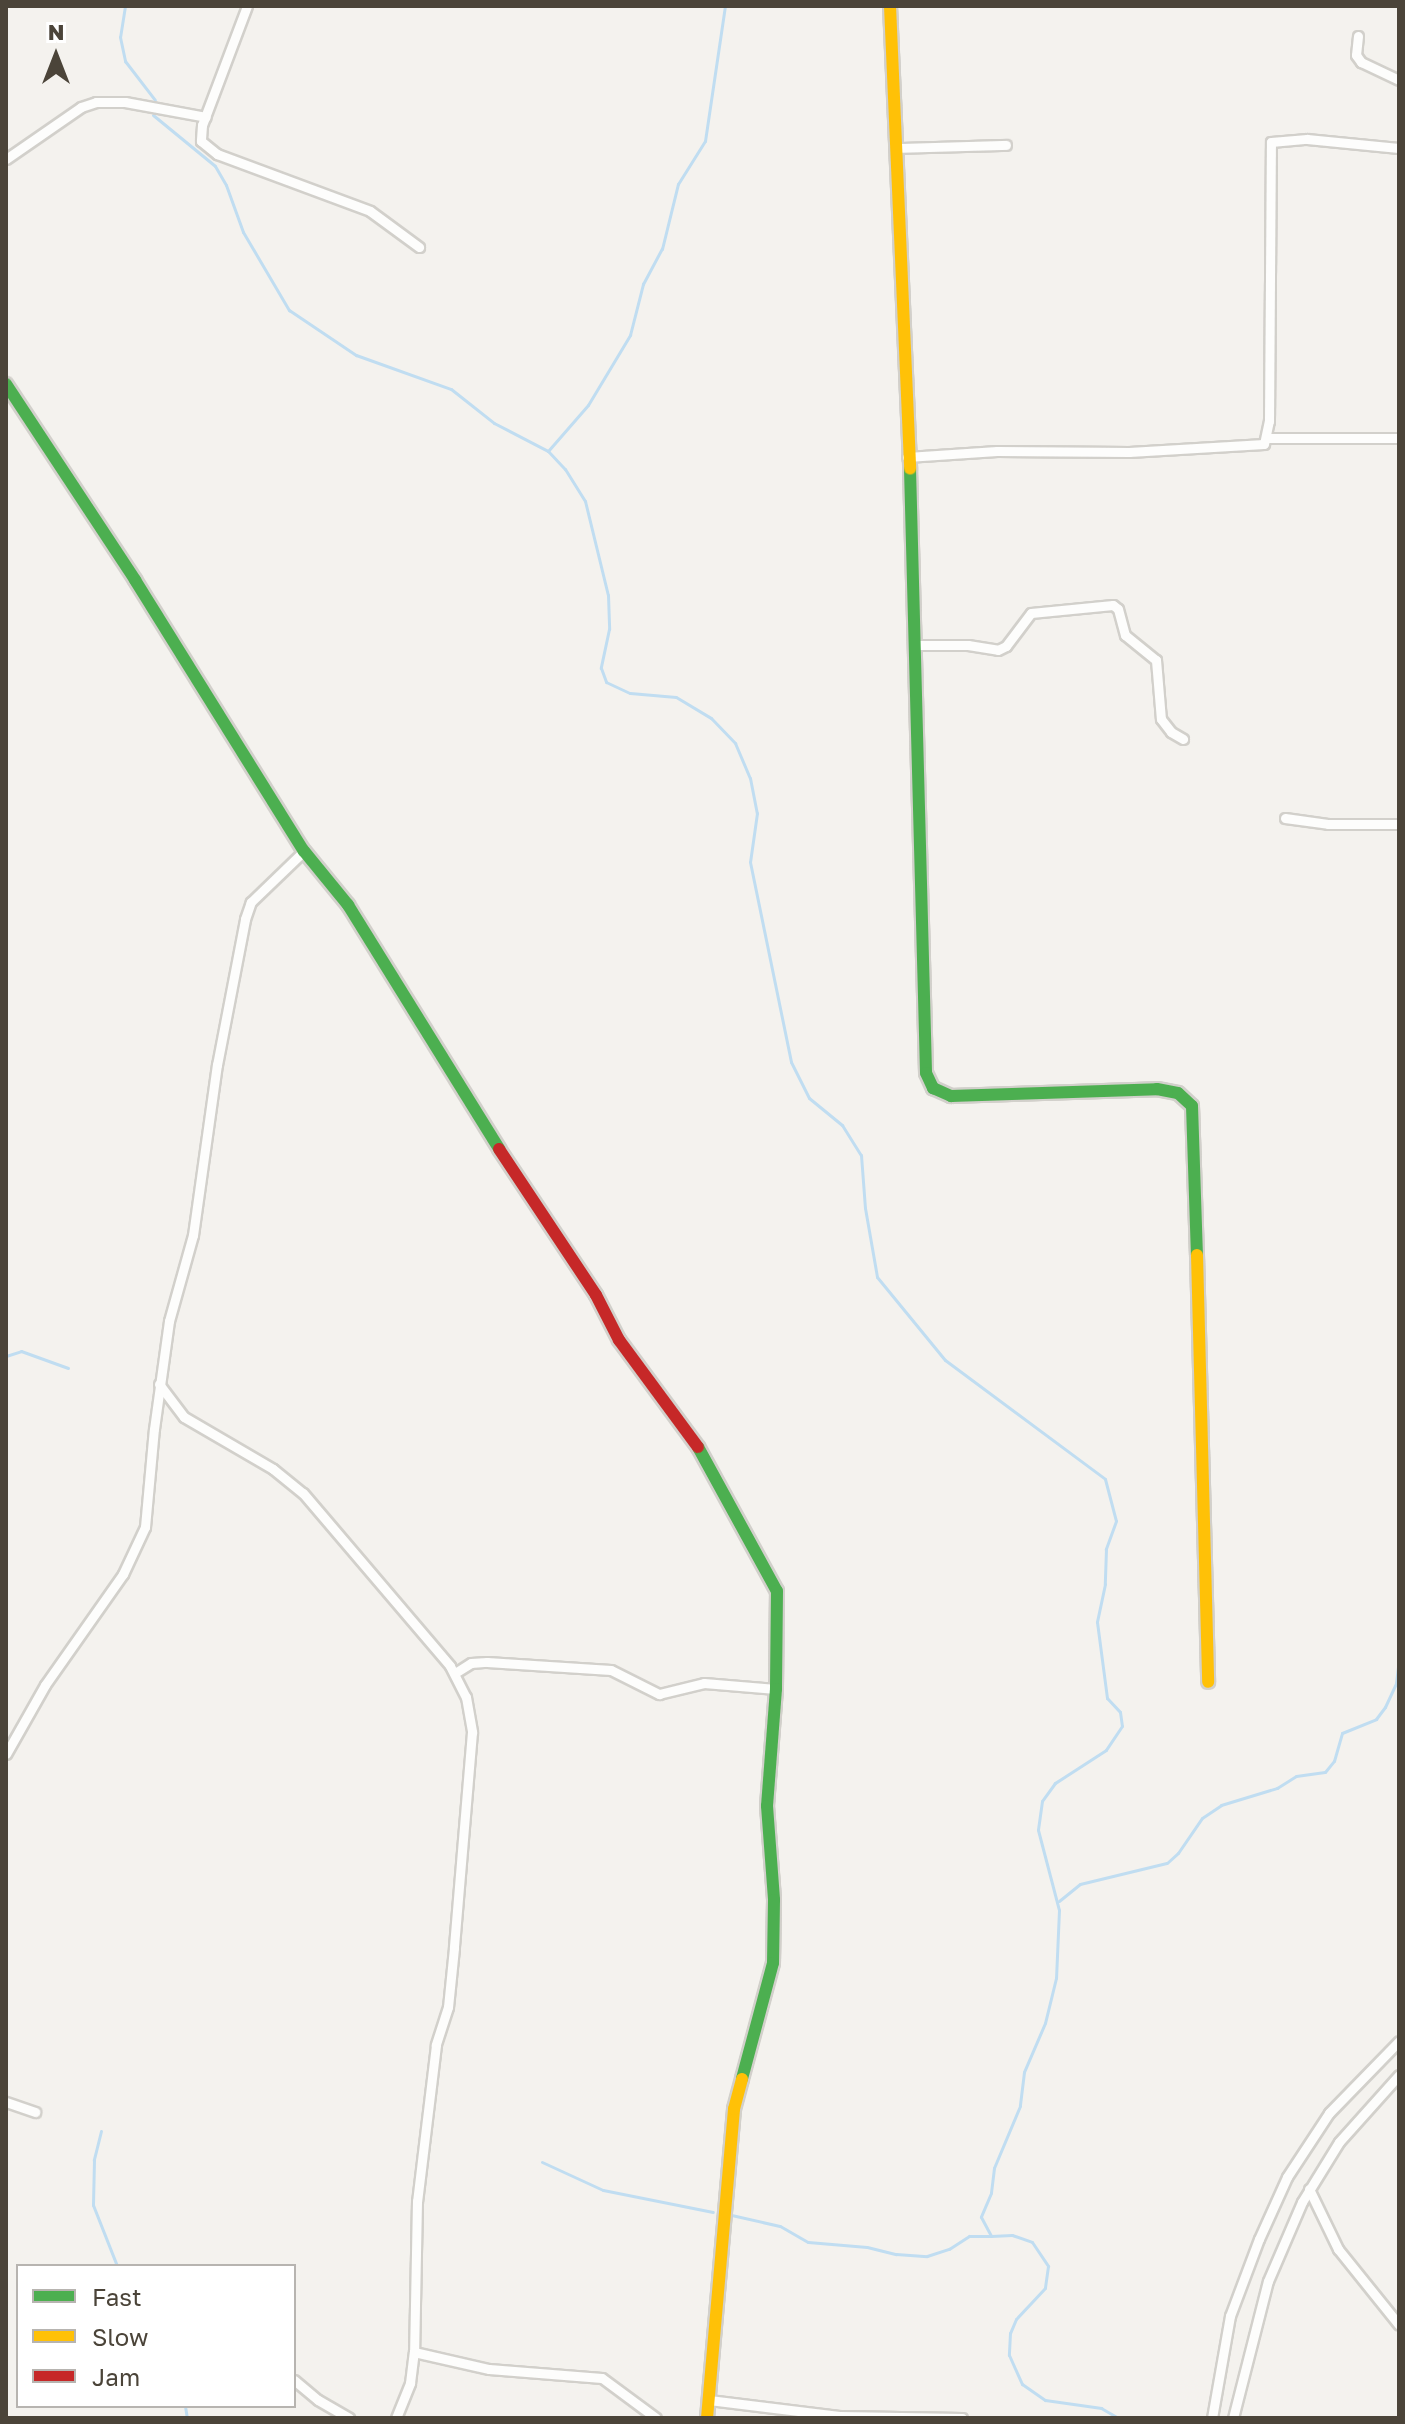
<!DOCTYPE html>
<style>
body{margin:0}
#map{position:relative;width:1405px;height:2424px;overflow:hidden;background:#f4f2ee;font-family:"Golos Text",sans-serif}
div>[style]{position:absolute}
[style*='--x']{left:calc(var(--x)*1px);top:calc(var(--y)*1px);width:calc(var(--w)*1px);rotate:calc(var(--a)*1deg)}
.stream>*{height:3px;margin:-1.5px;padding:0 1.5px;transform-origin:1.5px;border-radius:1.5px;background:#c0ddf1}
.roads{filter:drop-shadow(2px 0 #d2d0cb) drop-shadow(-2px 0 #d2d0cb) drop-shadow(0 2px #d2d0cb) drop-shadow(0 -2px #d2d0cb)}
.street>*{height:9px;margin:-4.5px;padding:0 4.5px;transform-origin:4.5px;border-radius:4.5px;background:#fdfdfc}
.fast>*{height:12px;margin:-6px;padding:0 6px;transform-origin:6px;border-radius:6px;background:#4caf50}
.slow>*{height:12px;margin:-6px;padding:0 6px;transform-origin:6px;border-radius:6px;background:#ffc107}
.jam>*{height:12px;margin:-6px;padding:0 6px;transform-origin:6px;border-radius:6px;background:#c62828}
span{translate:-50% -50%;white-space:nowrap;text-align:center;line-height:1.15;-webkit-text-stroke:7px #fff;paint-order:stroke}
.frame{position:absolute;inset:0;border:8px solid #4b4439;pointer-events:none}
.legend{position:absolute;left:16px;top:2264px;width:280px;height:144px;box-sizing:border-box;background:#fff;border:2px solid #b7b4b0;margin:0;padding:10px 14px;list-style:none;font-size:24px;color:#4b4439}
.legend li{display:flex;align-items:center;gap:16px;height:40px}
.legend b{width:40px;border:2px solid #b7b4b0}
.north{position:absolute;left:16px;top:16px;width:80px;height:80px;-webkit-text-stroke:6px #fff;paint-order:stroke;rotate:0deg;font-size:22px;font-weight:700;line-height:32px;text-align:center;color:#4b4439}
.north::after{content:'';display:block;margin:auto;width:28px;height:36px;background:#4b4439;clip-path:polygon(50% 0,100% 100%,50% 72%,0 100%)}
</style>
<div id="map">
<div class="stream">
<div style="--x:125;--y:6;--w:31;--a:99"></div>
<div style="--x:120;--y:37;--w:25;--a:78"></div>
<div style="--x:125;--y:61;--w:49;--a:52.4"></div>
<div style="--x:153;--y:115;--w:80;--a:39.4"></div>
<div style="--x:215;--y:166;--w:22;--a:60"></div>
<div style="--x:226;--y:185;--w:50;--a:70.1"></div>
<div style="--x:243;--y:232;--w:91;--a:59.5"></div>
<div style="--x:289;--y:310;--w:81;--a:33.9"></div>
<div style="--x:356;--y:355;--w:101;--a:19.7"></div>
<div style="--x:451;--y:389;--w:55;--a:38.3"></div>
<div style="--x:494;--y:423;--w:61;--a:27.4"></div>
<div style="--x:548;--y:451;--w:25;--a:47"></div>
<div style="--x:565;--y:469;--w:38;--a:58"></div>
<div style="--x:585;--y:501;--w:97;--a:76.3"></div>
<div style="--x:608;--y:595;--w:34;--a:88"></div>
<div style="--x:609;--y:629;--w:40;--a:102"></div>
<div style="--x:601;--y:668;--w:15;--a:70"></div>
<div style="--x:606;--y:682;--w:26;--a:25"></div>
<div style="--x:630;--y:693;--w:46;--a:5"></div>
<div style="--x:676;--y:697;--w:41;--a:31"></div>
<div style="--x:711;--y:718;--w:35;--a:46"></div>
<div style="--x:735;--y:743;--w:38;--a:67"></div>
<div style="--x:750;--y:778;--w:36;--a:79"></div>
<div style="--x:757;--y:813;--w:49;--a:98.1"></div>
<div style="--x:750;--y:862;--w:204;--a:78.4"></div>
<div style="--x:791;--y:1062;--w:40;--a:63.4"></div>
<div style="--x:809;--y:1098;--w:43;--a:39.3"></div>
<div style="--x:842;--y:1125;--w:36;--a:58"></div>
<div style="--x:861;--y:1155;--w:53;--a:85.7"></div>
<div style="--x:865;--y:1208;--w:70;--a:80.1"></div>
<div style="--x:877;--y:1277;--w:107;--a:50.7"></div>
<div style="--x:945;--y:1360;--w:199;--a:36.6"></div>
<div style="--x:1105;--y:1479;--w:43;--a:75.3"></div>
<div style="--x:1116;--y:1521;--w:30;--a:110"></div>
<div style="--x:1106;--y:1549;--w:35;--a:92"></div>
<div style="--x:1105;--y:1584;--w:39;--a:102"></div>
<div style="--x:1097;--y:1622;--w:77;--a:82.5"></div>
<div style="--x:1107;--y:1698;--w:19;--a:47"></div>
<div style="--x:1120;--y:1712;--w:14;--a:82"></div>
<div style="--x:1122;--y:1726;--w:29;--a:124"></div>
<div style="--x:1106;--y:1750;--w:61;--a:147.1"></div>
<div style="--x:1055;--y:1783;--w:22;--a:126"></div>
<div style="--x:1042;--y:1801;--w:29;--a:98"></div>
<div style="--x:1038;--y:1830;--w:83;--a:75.3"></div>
<div style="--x:1059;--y:1910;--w:68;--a:92.5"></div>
<div style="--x:1056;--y:1978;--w:46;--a:103.7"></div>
<div style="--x:1045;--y:2023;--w:53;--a:113.2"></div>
<div style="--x:1024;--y:2072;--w:34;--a:97"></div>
<div style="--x:1020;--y:2106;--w:67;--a:112.8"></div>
<div style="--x:994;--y:2168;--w:25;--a:97"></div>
<div style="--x:991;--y:2193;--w:26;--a:113"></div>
<div style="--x:981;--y:2217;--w:21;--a:62"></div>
<div style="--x:991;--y:2236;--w:21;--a:-3"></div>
<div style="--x:1012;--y:2235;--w:21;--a:19"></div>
<div style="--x:1032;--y:2242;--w:29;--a:56"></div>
<div style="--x:1048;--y:2266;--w:22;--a:98"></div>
<div style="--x:1045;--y:2288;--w:42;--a:133.1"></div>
<div style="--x:1016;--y:2319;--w:15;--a:113"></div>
<div style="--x:1010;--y:2333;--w:22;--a:93"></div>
<div style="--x:1009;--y:2355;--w:32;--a:66"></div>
<div style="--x:1022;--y:2384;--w:28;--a:35"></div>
<div style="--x:1045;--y:2400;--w:57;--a:8.1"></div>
<div style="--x:1101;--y:2408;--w:20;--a:30"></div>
<div style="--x:548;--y:451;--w:61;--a:-49"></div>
<div style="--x:588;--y:405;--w:82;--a:-59"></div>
<div style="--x:630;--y:335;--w:53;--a:-75.7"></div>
<div style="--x:643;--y:284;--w:40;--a:-62"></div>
<div style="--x:662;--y:249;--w:67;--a:-76.2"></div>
<div style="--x:678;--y:184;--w:51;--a:-57.9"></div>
<div style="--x:705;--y:141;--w:136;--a:-81.6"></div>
<div style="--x:6;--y:1356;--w:16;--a:-18"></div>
<div style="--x:21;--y:1351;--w:50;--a:19.9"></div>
<div style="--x:1059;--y:1901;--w:27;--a:-39"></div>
<div style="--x:1080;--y:1884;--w:89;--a:-13.6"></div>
<div style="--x:1167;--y:1863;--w:15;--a:-42"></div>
<div style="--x:1178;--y:1853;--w:42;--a:-55.6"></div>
<div style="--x:1202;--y:1818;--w:23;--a:-34"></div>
<div style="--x:1221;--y:1805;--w:59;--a:-16.9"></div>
<div style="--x:1277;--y:1788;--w:22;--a:-32"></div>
<div style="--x:1296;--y:1776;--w:29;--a:-8"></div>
<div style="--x:1325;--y:1772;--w:14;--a:-51"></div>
<div style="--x:1334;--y:1761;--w:29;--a:-74"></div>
<div style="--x:1342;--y:1733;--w:37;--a:-22"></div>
<div style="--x:1376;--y:1719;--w:15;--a:-53"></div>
<div style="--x:1385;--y:1707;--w:26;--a:-65"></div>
<div style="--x:1396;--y:1683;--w:25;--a:-83"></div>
<div style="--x:101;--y:2131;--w:30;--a:104"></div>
<div style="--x:94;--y:2160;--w:45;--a:91.3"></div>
<div style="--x:93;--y:2205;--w:66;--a:68.5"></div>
<div style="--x:542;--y:2162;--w:67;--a:24.7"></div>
<div style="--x:603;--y:2190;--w:112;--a:11.3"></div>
<div style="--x:727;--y:2214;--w:54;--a:12.8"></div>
<div style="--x:780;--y:2226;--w:32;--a:30"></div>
<div style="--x:808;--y:2242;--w:59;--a:4.8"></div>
<div style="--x:867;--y:2247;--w:30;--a:14"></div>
<div style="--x:896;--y:2254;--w:31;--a:4"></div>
<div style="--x:927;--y:2256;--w:23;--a:-18"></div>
<div style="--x:949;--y:2249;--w:24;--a:-33"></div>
<div style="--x:969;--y:2236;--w:22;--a:0"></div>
<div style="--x:185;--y:2406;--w:12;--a:81"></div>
</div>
<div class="roads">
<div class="street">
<div style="--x:247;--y:6;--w:127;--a:110.7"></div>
<div style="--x:202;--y:125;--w:16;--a:94"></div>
<div style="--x:201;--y:141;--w:21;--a:39"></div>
<div style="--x:217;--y:154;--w:163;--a:20.4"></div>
<div style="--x:370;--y:211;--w:61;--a:36.3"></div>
<div style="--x:1358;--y:36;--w:19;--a:96"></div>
<div style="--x:1356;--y:55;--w:9;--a:54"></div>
<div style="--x:1361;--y:62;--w:42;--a:25.3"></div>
<div style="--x:897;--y:148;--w:109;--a:-1.6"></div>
<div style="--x:6;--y:159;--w:91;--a:-34.7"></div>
<div style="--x:81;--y:107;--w:16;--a:-18"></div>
<div style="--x:96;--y:102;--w:29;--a:0"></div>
<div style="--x:125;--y:102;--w:82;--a:10.5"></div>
<div style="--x:1268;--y:438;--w:131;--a:0"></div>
<div style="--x:907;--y:457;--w:90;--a:-3.8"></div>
<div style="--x:997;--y:451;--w:132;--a:0.4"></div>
<div style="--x:1129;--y:452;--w:135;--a:-3.4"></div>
<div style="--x:1264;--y:444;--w:24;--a:-78"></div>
<div style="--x:1269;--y:421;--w:279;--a:-89.6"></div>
<div style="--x:1271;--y:142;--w:36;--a:-5"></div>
<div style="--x:1307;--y:139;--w:92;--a:5.6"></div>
<div style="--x:917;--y:645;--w:51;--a:0"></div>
<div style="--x:968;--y:645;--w:30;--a:9"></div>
<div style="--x:998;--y:650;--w:9;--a:-27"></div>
<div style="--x:1006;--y:646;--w:41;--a:-52.9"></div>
<div style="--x:1031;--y:613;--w:82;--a:-5.6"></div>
<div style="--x:1113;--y:605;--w:6;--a:39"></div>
<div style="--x:1118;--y:609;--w:27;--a:75"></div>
<div style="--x:1125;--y:635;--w:40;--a:39"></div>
<div style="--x:1156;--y:660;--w:59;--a:85.2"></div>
<div style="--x:1161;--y:719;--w:16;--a:52"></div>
<div style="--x:1171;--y:732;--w:14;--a:30"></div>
<div style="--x:1285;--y:818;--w:43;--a:7.9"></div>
<div style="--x:1328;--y:824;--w:71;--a:0"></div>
<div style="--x:159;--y:1384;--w:41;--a:52.9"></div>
<div style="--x:184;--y:1417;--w:103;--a:30.3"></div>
<div style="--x:273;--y:1469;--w:38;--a:39"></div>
<div style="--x:303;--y:1493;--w:227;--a:49.6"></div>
<div style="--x:450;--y:1666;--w:35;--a:63"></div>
<div style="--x:466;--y:1697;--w:36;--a:80"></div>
<div style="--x:472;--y:1732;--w:217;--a:94.8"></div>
<div style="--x:454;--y:1948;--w:59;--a:95.8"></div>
<div style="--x:448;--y:2007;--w:40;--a:108"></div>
<div style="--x:436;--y:2045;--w:157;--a:96.9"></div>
<div style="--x:417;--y:2201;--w:151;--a:91.1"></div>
<div style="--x:414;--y:2352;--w:77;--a:12.8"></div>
<div style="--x:489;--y:2369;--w:113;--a:4.6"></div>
<div style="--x:602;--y:2378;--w:67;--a:36.5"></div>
<div style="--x:455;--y:1673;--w:19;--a:-32"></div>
<div style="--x:471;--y:1663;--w:16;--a:-4"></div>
<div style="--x:487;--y:1662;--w:124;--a:3.7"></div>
<div style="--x:611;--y:1670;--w:54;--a:26.6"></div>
<div style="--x:659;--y:1694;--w:46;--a:-13.7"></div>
<div style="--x:704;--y:1683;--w:72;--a:4.8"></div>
<div style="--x:6;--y:1754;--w:79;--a:-60.5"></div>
<div style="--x:45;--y:1685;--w:136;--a:-54.9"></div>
<div style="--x:123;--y:1574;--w:52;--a:-64.9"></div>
<div style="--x:145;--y:1527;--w:98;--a:-84.8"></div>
<div style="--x:154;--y:1429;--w:109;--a:-82.1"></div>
<div style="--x:169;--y:1321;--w:89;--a:-74.4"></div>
<div style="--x:193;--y:1235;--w:172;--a:-82"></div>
<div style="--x:217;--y:1065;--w:149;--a:-79.1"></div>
<div style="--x:245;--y:919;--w:18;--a:-71"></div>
<div style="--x:251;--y:902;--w:74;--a:-43.9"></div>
<div style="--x:6;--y:2102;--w:31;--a:19"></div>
<div style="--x:1309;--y:2189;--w:67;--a:64.2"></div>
<div style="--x:1338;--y:2249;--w:97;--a:51.2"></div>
<div style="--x:294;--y:2380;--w:31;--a:40"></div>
<div style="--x:318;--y:2400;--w:36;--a:30"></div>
<div style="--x:709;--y:2400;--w:131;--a:7"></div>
<div style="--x:839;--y:2416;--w:123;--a:0.9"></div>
<div style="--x:396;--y:2418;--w:38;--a:-68"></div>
<div style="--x:410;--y:2383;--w:31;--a:-83"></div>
<div style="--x:1212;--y:2418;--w:104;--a:-80"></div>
<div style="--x:1230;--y:2316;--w:82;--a:-69.4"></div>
<div style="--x:1259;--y:2239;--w:68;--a:-65.7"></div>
<div style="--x:1287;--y:2177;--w:77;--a:-56.7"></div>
<div style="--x:1329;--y:2113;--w:100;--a:-45.8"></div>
<div style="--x:1233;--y:2418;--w:141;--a:-75.7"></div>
<div style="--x:1268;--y:2281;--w:86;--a:-66.7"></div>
<div style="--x:1302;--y:2202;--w:70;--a:-58.3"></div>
<div style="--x:1339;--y:2142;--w:90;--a:-48.2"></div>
</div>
<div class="fast">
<div style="--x:6;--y:384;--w:235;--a:56.6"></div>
<div style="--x:135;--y:580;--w:319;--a:58.1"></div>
<div style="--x:304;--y:851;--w:70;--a:50.8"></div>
<div style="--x:348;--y:905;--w:287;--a:58.2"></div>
<div style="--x:910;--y:469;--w:604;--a:88.48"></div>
<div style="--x:926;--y:1073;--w:17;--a:65"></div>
<div style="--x:933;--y:1088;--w:20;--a:24"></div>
<div style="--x:951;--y:1096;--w:206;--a:-1.9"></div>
<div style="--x:1157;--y:1089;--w:21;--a:11"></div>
<div style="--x:1178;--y:1093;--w:19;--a:43"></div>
<div style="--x:1192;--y:1106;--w:149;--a:88.1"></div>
<div style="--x:698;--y:1447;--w:164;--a:61.3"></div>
<div style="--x:777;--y:1591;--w:98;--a:90.6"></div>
<div style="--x:776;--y:1689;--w:117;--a:94.4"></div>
<div style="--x:767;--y:1806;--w:94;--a:85.7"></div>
<div style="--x:774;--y:1900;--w:63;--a:90.9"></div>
<div style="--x:773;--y:1963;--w:120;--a:105"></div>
</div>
<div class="slow">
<div style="--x:890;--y:6;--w:463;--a:87.5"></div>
<div style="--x:1197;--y:1255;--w:427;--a:88.5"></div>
<div style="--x:707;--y:2418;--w:310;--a:-85"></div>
<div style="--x:734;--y:2109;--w:31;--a:-75"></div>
</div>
<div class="jam">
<div style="--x:499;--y:1149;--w:175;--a:56.4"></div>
<div style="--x:596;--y:1295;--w:51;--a:62.9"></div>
<div style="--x:619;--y:1340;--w:133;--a:53.6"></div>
</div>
</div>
<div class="frame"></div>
<ul class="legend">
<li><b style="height:10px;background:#4caf50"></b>Fast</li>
<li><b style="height:10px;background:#ffc107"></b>Slow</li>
<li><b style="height:10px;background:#c62828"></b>Jam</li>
</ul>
<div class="north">N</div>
</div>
